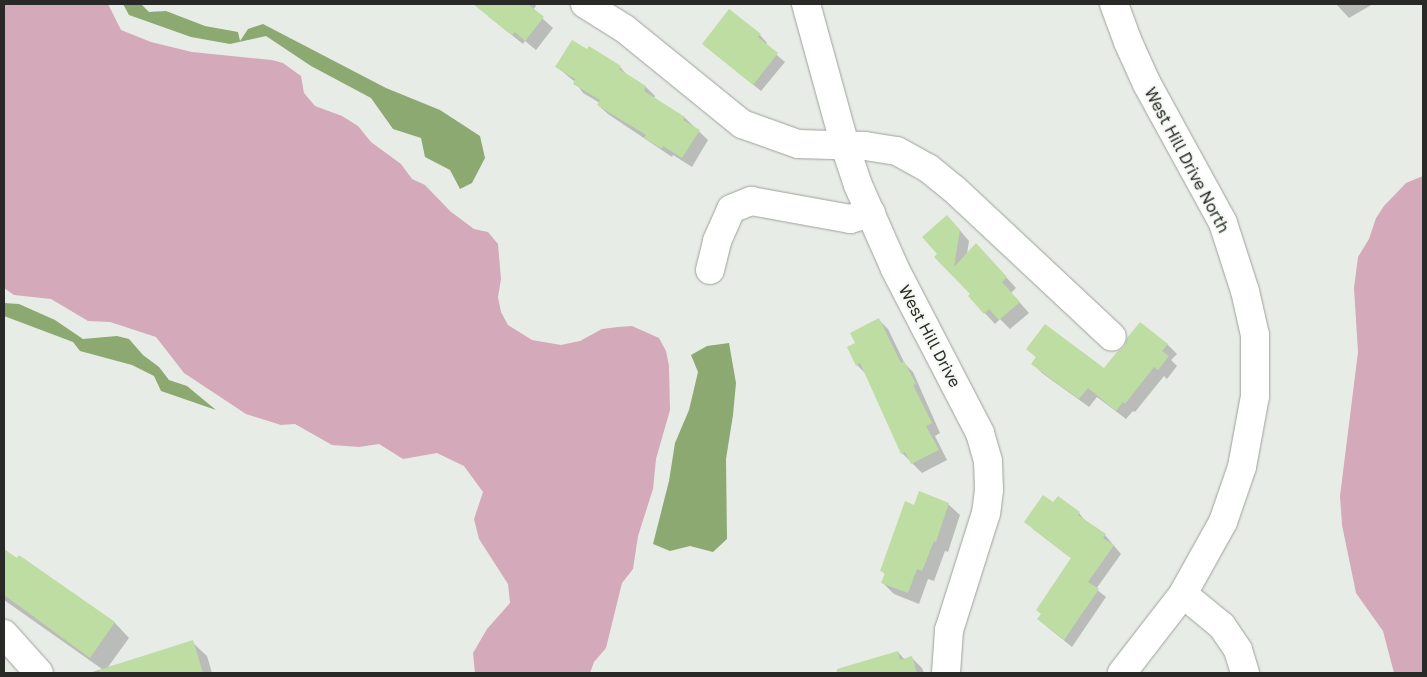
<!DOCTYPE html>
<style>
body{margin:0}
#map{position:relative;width:1427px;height:677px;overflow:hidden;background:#e8ece6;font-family:"Golos Text",sans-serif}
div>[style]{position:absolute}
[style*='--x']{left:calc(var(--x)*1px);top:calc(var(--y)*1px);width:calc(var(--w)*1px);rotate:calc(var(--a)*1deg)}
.green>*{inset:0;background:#d4a9ba}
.water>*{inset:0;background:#8ba971}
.shadow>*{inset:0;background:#0003}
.building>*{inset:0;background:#bddda3}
.roads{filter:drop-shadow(0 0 1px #9da19b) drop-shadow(0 0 1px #9da19b)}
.minor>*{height:28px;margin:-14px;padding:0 14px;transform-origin:14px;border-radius:14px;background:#fff}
span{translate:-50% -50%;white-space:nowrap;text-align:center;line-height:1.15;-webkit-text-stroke:4px #f5f9f3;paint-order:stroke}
.street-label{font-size:16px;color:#292a28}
.frame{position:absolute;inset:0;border:5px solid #292a28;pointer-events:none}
</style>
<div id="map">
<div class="green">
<div style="clip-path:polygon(4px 4px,108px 4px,121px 30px,151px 42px,192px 52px,272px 60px,283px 63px,301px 76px,304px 93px,315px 106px,342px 116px,358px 126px,371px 142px,401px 164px,412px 179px,425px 185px,450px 211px,474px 229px,488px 232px,498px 244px,501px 279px,498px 297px,501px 312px,508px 325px,532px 340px,561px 345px,580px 341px,602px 329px,618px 327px,632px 326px,659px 338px,666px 351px,669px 366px,670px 410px,656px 459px,653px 489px,638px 536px,633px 569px,622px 583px,606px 648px,594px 662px,590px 673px,475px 673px,473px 653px,487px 629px,510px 603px,508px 584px,479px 539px,474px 519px,483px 492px,464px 466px,437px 453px,403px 459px,379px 444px,359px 447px,332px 445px,295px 424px,281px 425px,246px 414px,184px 373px,156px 337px,110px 322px,88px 321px,51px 299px,14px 295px,4px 288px)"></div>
<div style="clip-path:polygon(1423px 176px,1423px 673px,1394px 673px,1383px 631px,1356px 593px,1342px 525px,1340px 496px,1358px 352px,1354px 288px,1358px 257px,1369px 239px,1376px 218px,1384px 206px,1406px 183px)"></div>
</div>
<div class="water">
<div style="clip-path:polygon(123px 4px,141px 4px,149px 12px,166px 11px,205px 26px,238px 32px,240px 41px,248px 29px,263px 24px,386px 88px,440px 110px,480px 136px,485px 158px,472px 183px,460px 189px,450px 170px,425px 157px,421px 138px,393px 129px,371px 98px,311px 66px,266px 36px,230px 44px,191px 37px,129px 15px)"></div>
<div style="clip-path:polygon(4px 303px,19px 304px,55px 320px,83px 339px,117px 336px,129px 339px,143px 355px,159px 367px,169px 380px,187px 386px,216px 410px,161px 391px,154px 376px,132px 365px,80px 351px,73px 342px,4px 316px)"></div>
<div style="clip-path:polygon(729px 343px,736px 383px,733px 415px,726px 459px,727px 539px,713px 552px,690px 546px,670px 551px,653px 544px,669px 481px,675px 443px,689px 410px,698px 372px,691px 355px,707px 346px)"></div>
</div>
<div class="shadow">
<div style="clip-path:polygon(478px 4px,534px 4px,536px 6px,533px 10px,553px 28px,536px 50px,525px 41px,523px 44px,489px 17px)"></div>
<div style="clip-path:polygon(1336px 4px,1373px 4px,1349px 18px)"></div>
<div style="clip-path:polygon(730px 11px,760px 35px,767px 43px,765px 45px,785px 62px,761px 91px,704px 44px)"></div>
<div style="clip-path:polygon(557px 67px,620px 67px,629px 77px,646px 87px,655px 96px,654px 98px,685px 118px,708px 140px,692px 167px,673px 155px,672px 157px,608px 114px,598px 105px,600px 103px,583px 93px,575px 82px)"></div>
<div style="clip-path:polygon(957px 227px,969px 241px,967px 254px,986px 255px,1016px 288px,1011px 293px,1029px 313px,1010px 329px,1000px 319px,995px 324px,969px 296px,972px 294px,936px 257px)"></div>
<div style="clip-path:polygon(879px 320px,888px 329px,905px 364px,913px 372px,940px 433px,935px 436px,947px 460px,922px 473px,902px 453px,866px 374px,857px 365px,857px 344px)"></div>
<div style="clip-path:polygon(1167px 344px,1177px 354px,1171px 360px,1177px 366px,1167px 379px,1164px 376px,1135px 412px,1133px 411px,1126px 419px,1097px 397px,1089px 407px,1042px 373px,1032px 363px,1037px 358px,1027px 349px,1104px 370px)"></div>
<div style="clip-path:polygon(948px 504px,960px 515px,948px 552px,945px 551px,934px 581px,928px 579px,919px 604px,894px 594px,883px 583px,886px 575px,881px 570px,915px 506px)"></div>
<div style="clip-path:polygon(1054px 504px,1079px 513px,1086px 522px,1105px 535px,1121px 554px,1096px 589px,1106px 597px,1072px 647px,1046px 626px,1042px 614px,1072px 559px,1033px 529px)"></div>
<div style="clip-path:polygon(4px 549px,17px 560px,19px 557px,115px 623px,129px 638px,108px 667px,192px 642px,207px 656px,212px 673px,89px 673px,102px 669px,4px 600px)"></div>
<div style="clip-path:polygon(898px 652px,905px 660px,912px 658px,922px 668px,924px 673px,844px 673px)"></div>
</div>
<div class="building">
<div style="clip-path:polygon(473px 4px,528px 4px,544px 17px,525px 41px,515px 32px,512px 35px)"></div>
<div style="clip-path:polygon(729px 9px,761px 34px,758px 37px,778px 53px,753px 85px,702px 44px)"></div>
<div style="clip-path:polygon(572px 40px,587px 49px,589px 46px,621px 66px,619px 69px,646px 86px,644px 91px,685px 117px,683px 120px,700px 130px,682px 158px,663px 146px,662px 149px,644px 138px,646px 135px,597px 105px,600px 100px,573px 84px,575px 79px,555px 67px)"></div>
<div style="clip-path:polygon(947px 215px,960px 230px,954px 267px,976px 243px,1007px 277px,1002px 282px,1020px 302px,999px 320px,989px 309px,984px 314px,968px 296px,970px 294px,934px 257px,937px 254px,922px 237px)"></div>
<div style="clip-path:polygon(879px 318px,901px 363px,904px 361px,916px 384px,913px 385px,932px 423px,926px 426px,939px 450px,911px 464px,905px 452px,901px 454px,860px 363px,856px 366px,847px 347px,855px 343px,850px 333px)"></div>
<div style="clip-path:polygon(1140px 322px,1168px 344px,1162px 351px,1169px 356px,1158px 370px,1154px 367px,1125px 404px,1123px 402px,1116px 411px,1088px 388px,1079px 399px,1031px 364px,1036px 357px,1026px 349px,1045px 324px,1104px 368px,1117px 352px,1124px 347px,1127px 338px)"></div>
<div style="clip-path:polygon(919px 491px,949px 503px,936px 542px,934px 541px,922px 571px,917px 569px,908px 593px,881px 583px,885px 573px,880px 571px,905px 501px,914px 505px)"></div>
<div style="clip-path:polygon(1043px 495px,1053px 502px,1058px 496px,1080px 512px,1078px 515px,1106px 534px,1103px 538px,1114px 545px,1088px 582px,1099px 589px,1064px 640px,1037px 619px,1041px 614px,1036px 610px,1071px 558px,1024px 522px)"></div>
<div style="clip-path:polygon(4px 549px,17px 558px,19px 555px,115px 622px,90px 658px,4px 595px)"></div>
<div style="clip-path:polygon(193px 640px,203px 673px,100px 673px,99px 670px)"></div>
<div style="clip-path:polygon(898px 651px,900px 660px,912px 656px,917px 673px,837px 673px,837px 669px)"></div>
</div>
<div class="roads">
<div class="minor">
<div style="--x:585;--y:4;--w:47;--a:32"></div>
<div style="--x:625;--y:29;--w:151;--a:39.1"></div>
<div style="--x:742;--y:124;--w:59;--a:19.7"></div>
<div style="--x:798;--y:144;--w:67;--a:1.7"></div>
<div style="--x:865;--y:146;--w:32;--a:9"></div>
<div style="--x:897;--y:151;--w:35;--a:29"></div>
<div style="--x:928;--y:168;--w:33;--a:39"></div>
<div style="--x:954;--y:189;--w:216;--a:43.1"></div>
<div style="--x:806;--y:4;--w:147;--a:74.6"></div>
<div style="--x:845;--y:146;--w:41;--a:71.6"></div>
<div style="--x:858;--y:185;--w:92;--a:66.2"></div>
<div style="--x:895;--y:269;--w:185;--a:62.6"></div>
<div style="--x:980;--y:433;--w:29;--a:74"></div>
<div style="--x:988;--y:461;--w:29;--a:88"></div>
<div style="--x:989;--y:490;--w:23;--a:97"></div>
<div style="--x:986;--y:513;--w:123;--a:107.5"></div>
<div style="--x:949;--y:630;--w:43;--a:94"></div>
<div style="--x:1114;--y:4;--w:40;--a:69.8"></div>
<div style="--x:1128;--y:42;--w:46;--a:65.7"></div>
<div style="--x:1147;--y:84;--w:158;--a:61.3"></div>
<div style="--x:1223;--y:223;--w:71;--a:72.1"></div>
<div style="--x:1245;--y:291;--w:45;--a:77.2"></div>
<div style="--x:1255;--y:335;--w:61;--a:90"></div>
<div style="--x:1255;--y:396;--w:72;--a:100.4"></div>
<div style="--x:1242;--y:467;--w:58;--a:109.1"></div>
<div style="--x:1223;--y:522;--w:82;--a:119.1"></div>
<div style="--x:1183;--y:594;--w:100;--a:127.7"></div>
<div style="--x:710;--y:270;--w:30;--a:-76"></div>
<div style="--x:717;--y:241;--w:35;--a:-66"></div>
<div style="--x:731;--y:209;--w:22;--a:-22"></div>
<div style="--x:751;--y:201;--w:101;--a:10.3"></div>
<div style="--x:850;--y:219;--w:22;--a:-16"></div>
<div style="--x:1183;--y:594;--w:50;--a:39.4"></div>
<div style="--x:1222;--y:626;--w:29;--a:56"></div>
<div style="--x:1238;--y:650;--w:24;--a:73"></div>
<div style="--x:4;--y:634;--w:52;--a:48.1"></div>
</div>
</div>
<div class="street-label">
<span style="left:1187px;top:160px;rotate:62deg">West Hill Drive North</span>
<span style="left:930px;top:336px;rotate:62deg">West Hill Drive</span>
</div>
<div class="frame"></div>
</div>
